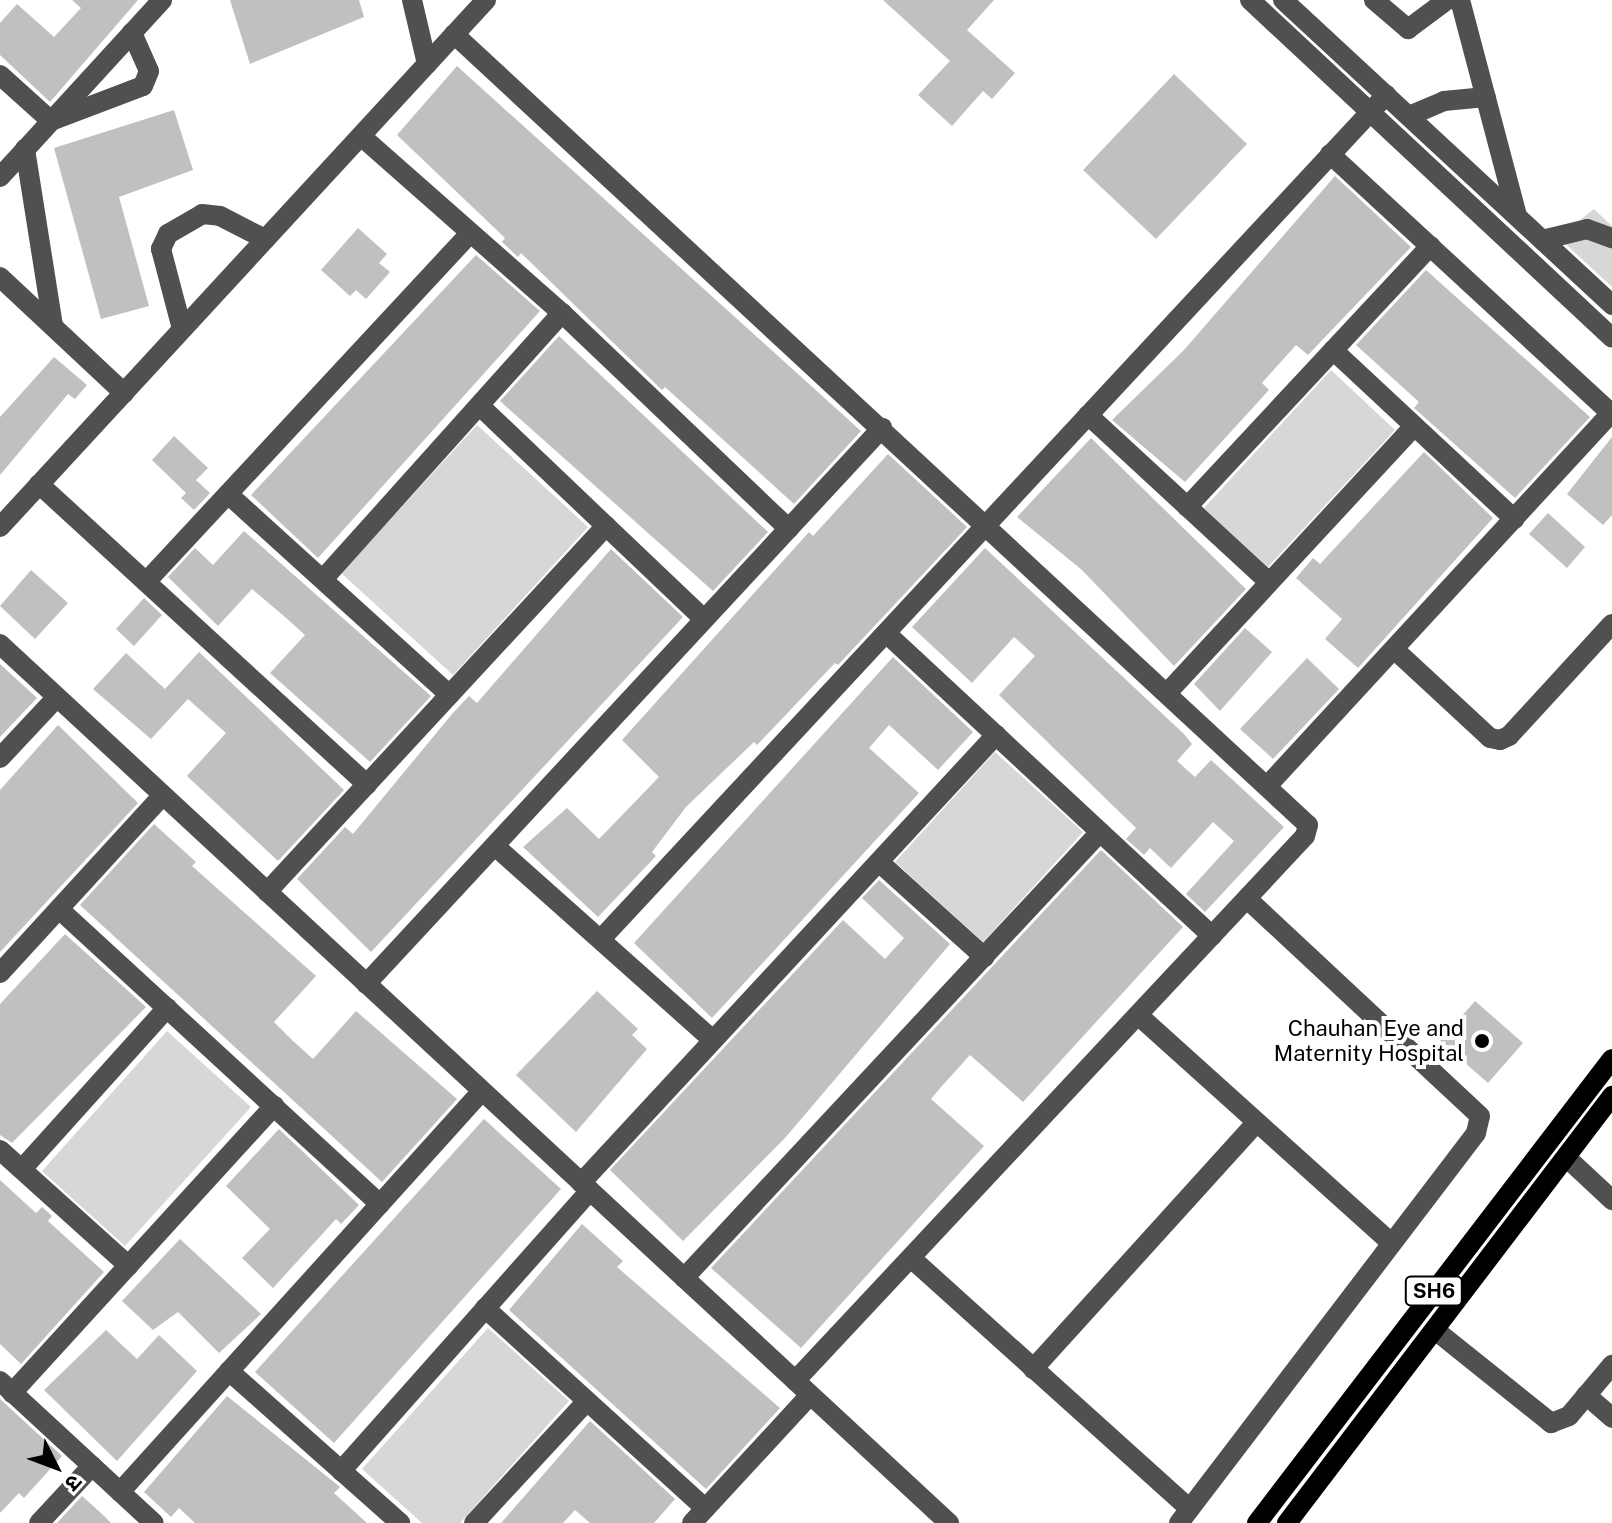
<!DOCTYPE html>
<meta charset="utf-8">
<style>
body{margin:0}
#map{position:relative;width:1612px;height:1523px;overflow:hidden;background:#fff;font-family:"Public Sans","Noto Sans Devanagari",sans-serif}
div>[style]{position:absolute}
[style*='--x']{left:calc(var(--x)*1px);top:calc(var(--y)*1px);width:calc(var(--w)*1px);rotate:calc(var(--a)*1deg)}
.green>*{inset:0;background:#d7d7d7}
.building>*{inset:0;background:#c0c0c0}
.minor>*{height:20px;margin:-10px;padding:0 10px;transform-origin:10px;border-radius:10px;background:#505050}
.major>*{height:20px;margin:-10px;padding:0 10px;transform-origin:10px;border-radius:10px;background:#000}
.dots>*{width:22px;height:22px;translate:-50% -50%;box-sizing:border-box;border:4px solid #fff;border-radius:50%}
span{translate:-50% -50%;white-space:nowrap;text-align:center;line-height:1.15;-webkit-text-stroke:8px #fff;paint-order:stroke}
.shield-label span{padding:2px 6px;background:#fff;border:2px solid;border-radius:6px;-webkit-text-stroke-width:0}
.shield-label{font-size:20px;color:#000;font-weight:700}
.poi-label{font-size:22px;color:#000}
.right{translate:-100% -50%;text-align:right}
.north{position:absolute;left:16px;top:1427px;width:80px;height:80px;-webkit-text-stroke:6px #fff;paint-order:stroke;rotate:132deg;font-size:22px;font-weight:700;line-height:32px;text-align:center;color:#000}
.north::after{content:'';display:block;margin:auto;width:28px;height:36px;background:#000;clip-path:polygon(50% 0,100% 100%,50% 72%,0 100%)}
</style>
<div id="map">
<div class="green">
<div style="clip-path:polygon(1594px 209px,1612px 226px,1612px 287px,1558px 237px)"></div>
<div style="clip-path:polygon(1331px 370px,1395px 430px,1268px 567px,1204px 508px)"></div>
<div style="clip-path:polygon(477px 425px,588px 527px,453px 675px,341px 573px)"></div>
<div style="clip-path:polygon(995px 752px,1083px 832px,983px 942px,895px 862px)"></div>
<div style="clip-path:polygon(167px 1031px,251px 1107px,125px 1246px,42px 1171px)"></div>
<div style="clip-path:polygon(488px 1328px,569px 1401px,460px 1523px,422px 1523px,362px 1469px)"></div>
</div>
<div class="building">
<div style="clip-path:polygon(72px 0,138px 0,50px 102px,0 55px,0 23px,17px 4px,54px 37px,81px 8px)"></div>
<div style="clip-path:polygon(230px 0,359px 0,364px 17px,250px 64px)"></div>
<div style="clip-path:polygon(883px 0,994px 0,967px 30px,1015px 73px,992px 99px,983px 91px,952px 126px,918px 95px,950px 61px)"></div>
<div style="clip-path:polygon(457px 66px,861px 431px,794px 504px,665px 387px,662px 390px,521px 253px,518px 257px,502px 242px,505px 238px,397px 135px)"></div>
<div style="clip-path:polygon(1174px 74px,1247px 144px,1156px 239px,1083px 170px)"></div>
<div style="clip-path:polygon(174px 110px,193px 170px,119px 197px,149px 306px,101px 319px,54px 148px)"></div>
<div style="clip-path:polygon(1335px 176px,1411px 247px,1308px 355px,1296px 345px,1262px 383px,1269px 390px,1185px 482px,1112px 420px,1184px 350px)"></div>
<div style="clip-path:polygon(358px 228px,387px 254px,379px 263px,390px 272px,366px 299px,356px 290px,350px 296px,321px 270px)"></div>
<div style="clip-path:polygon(476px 255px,540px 311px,318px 558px,251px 495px)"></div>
<div style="clip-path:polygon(1426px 270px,1590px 417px,1515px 498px,1414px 408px,1419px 402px,1356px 345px)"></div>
<div style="clip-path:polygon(559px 336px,768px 532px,713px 591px,500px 401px)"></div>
<div style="clip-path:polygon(54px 357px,87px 385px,75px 399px,68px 394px,0 475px,0 417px)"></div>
<div style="clip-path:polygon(174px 436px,208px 468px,196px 480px,210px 493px,194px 510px,181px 498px,186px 493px,152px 460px)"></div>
<div style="clip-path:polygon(1612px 437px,1612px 515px,1603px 525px,1567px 494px)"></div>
<div style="clip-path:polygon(1091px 438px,1246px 589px,1174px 666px,1082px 570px,1017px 517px)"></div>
<div style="clip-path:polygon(1424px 452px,1493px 518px,1358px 668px,1325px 639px,1342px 619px,1296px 578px,1313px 558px,1320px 564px)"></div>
<div style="clip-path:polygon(888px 454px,967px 527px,838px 665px,835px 663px,757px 745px,754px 742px,686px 807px,652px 852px,656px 856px,598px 917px,523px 847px,567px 808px,599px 839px,659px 777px,622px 740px,809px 532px,813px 536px)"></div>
<div style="clip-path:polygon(1548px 513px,1585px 547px,1567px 568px,1529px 534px)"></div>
<div style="clip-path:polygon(244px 531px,431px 696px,370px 762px,270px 673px,305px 635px,285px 617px,252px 589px,218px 626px,168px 577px,195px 548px,213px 565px)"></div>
<div style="clip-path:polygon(985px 548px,1184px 734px,1192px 744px,1177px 761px,1195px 777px,1211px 760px,1284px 827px,1205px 912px,1186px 894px,1234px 841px,1213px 822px,1171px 868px,1150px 848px,1144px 855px,1126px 839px,1136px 828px,999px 695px,1035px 656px,1014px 637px,972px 683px,912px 627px)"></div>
<div style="clip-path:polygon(611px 549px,683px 617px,371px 952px,297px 879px,345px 827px,353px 834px,452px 714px,469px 696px,477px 703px)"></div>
<div style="clip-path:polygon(31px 570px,68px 603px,35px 639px,0 606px)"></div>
<div style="clip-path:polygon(144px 598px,162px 615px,134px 646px,116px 629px)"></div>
<div style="clip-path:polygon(1245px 628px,1272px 652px,1220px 711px,1194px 684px)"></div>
<div style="clip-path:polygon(199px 652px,344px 790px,278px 861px,187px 776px,226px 733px,188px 699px,151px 739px,93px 689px,126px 653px,165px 689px)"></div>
<div style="clip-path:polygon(893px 657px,973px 732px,938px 770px,889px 725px,869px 748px,919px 793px,712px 1018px,634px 943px)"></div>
<div style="clip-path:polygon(1307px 658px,1339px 689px,1273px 759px,1240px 729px)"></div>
<div style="clip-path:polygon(0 664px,37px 698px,0 737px)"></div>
<div style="clip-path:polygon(58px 725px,138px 803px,0 952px,0 790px)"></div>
<div style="clip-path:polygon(154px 824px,196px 862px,192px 866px,316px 976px,274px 1022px,292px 1040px,313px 1059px,356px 1011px,457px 1099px,382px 1182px,80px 905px)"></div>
<div style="clip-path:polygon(1101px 850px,1183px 927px,1023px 1102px,970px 1055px,942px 1086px,931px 1099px,984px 1146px,801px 1348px,711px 1268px)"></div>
<div style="clip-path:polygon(879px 880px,950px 944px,785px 1138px,683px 1241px,610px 1170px,843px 920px,885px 959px,904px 938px,862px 898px)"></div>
<div style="clip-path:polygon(65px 934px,146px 1007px,12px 1143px,0 1135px,0 1004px)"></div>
<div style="clip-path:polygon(597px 991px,638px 1029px,632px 1035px,647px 1049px,576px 1132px,516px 1075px)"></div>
<div style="clip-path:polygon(1475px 1001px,1523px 1043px,1488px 1083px,1440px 1041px)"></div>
<div style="clip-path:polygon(484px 1119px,561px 1189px,334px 1443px,255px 1372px)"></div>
<div style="clip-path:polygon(279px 1129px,359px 1205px,341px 1224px,336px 1219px,273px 1288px,242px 1258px,270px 1229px,226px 1186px)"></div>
<div style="clip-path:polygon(0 1180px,36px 1213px,42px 1207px,52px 1216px,48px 1221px,104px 1272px,21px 1364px,0 1344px)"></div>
<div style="clip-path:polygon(582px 1224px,623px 1261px,617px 1267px,780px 1408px,706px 1489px,509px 1310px)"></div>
<div style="clip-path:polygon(180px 1239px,261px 1314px,219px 1353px,178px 1312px,153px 1330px,122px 1301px)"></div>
<div style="clip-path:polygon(106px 1330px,137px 1359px,159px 1335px,197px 1371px,117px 1461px,44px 1390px)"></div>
<div style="clip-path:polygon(227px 1396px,340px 1487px,334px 1493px,367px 1523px,195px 1523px,179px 1508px,171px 1517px,144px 1492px)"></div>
<div style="clip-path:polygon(0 1399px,62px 1456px,24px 1498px,19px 1493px,0 1513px)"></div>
<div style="clip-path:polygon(590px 1421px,675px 1499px,654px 1523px,590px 1523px,575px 1510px,563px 1523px,501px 1523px)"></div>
<div style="clip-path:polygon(82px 1496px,101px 1513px,111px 1523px,57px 1523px)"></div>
</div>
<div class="minor">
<div style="--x:412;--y:0;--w:66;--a:76.8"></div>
<div style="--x:1250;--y:0;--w:495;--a:43"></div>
<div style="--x:1283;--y:0;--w:449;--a:42.8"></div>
<div style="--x:1374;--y:0;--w:45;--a:40.5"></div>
<div style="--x:1408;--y:29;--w:49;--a:-36.6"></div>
<div style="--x:1460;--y:0;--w:223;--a:75.2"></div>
<div style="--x:454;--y:34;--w:1164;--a:42.81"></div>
<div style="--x:1308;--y:825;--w:11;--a:105"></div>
<div style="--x:1305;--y:836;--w:746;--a:133.1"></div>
<div style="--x:0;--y:75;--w:69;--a:42"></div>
<div style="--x:51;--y:121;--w:98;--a:-20.8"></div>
<div style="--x:143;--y:86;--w:16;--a:-68"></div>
<div style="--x:149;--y:71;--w:42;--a:-114.1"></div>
<div style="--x:1409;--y:116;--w:38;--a:-23"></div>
<div style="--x:1444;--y:101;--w:42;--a:-5.4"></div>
<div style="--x:361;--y:136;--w:268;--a:41.4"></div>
<div style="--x:562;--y:313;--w:313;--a:43.6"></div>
<div style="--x:25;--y:149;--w:179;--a:81"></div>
<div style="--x:1330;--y:154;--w:384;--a:42.7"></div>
<div style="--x:0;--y:177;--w:240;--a:-47.5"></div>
<div style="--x:1542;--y:240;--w:46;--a:-13.7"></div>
<div style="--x:1587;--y:229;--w:27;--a:20"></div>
<div style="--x:0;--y:277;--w:170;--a:43.1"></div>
<div style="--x:182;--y:329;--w:83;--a:-104.7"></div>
<div style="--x:161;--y:249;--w:17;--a:-65"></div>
<div style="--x:168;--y:234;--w:39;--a:-30"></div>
<div style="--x:202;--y:214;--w:18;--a:6"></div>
<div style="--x:220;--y:216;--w:51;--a:27.1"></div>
<div style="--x:1333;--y:350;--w:248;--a:43"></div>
<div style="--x:480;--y:406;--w:309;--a:43.6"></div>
<div style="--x:1088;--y:415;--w:246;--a:42.7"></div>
<div style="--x:39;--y:484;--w:445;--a:42.5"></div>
<div style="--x:228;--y:494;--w:299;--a:42.2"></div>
<div style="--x:1187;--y:507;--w:357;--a:-47"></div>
<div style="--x:0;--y:527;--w:717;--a:-47.32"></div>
<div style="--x:325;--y:577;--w:355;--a:-48.1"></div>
<div style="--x:146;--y:582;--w:474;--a:-47.1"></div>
<div style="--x:886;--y:633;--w:445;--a:42.9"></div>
<div style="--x:0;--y:644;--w:1294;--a:42.81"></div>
<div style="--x:1394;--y:649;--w:131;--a:42.8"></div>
<div style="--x:1490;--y:738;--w:10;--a:11"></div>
<div style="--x:1500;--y:740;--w:10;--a:-24"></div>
<div style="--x:1509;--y:736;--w:152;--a:-47.4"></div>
<div style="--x:1168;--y:692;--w:362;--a:-47.2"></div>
<div style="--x:0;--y:758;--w:83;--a:-46.9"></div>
<div style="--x:1269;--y:784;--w:506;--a:-47.32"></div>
<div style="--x:495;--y:846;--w:292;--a:41.7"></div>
<div style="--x:879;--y:862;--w:142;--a:42.1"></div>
<div style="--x:267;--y:892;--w:499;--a:-47.2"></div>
<div style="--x:59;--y:909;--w:436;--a:42.6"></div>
<div style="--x:601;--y:939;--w:1153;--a:-47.07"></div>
<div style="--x:0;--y:973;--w:241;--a:-47.5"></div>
<div style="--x:366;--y:984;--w:759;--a:-47.14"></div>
<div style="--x:1138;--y:1015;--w:341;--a:42"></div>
<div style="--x:0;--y:1150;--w:173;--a:42"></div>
<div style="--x:1567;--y:1158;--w:62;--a:43"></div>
<div style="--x:22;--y:1169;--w:217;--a:-48"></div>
<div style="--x:581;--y:1183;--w:611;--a:-47.19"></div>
<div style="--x:911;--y:1258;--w:375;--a:42"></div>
<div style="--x:684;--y:1278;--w:610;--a:-46.99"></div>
<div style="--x:485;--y:1308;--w:297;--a:42.3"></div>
<div style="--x:1435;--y:1330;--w:149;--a:38.7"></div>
<div style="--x:1551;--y:1423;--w:19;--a:-21"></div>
<div style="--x:1569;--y:1416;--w:67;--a:-49.9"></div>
<div style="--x:1033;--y:1369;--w:331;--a:-47.8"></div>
<div style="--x:229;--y:1371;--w:229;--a:41.6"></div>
<div style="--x:0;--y:1381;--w:209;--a:42.7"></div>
<div style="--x:12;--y:1393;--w:389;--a:-47.6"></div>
<div style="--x:1586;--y:1395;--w:35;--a:41"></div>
<div style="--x:341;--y:1471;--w:375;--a:-48.4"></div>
<div style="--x:120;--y:1492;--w:540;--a:-47.93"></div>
<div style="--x:39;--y:1523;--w:78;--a:-47.1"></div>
<div style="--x:474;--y:1523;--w:165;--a:-47.2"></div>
<div style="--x:692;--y:1523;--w:174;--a:-47.3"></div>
<div style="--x:1179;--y:1523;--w:490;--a:-52.7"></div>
<div style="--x:1476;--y:1133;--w:17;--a:-77"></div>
<div style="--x:1480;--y:1116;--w:318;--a:-137"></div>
</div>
<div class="major">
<div style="--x:1257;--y:1523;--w:584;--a:-52.58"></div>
<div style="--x:1287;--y:1523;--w:537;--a:-52.72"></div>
</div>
<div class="dots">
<div style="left:1482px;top:1041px;background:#000"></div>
</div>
<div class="shield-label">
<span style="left:1434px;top:1291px">SH6</span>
</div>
<div class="poi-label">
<span class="right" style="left:1464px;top:1041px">Chauhan Eye and<br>Maternity Hospital</span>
</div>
<div class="north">उ</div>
</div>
